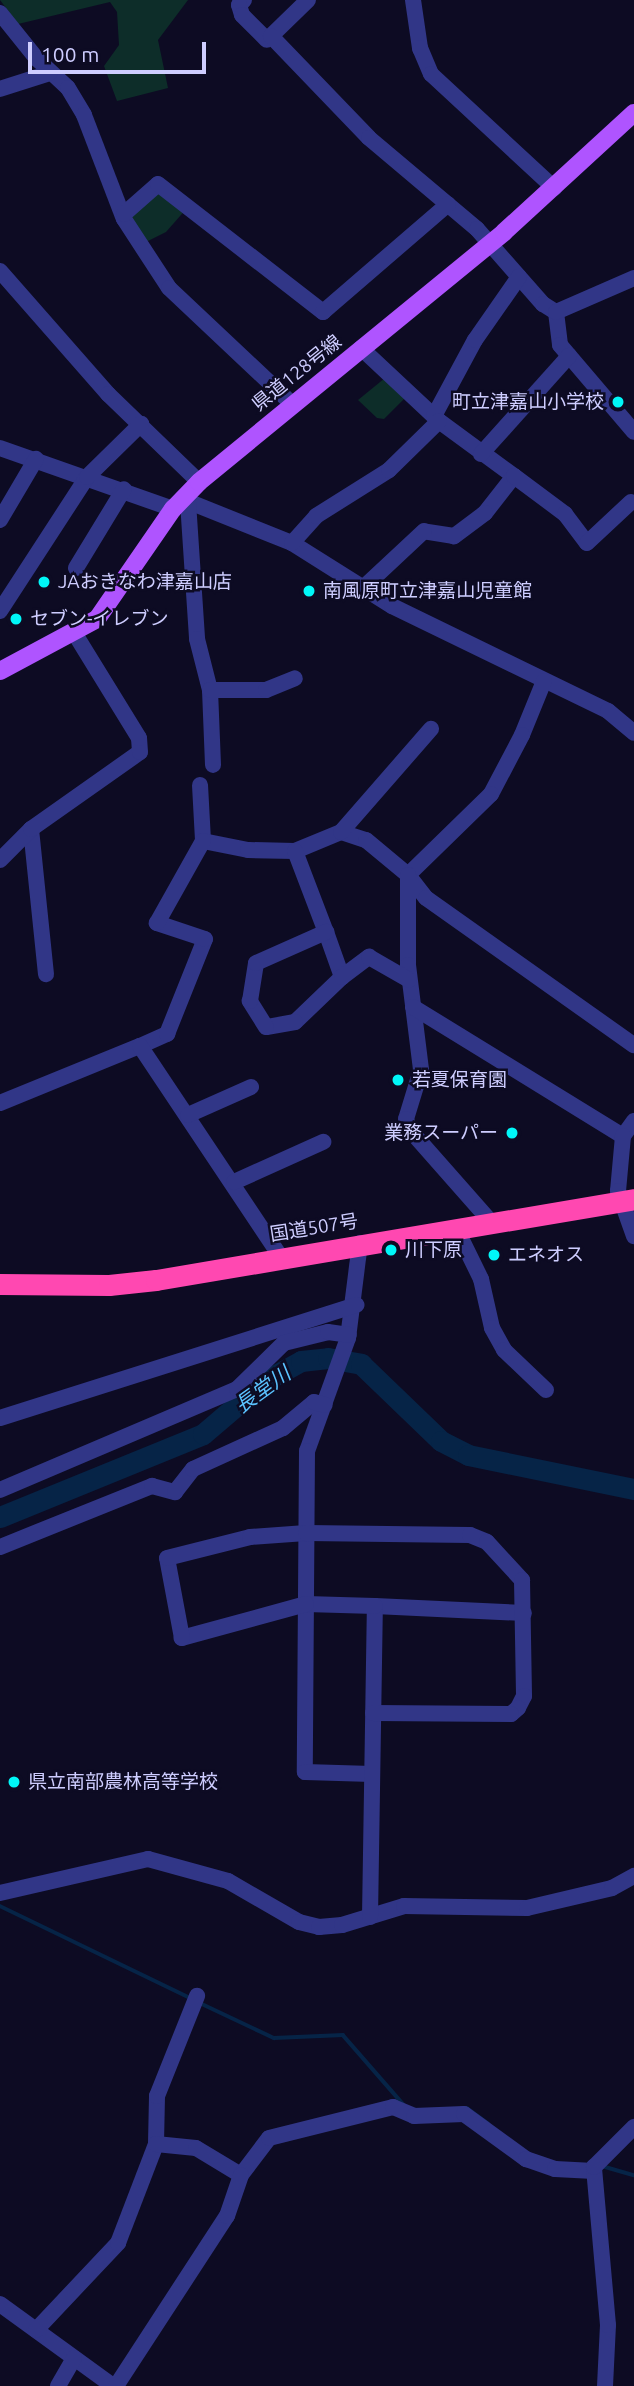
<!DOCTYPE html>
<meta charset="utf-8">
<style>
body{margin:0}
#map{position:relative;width:634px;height:2386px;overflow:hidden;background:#0d0b23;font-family:Ubuntu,"Noto Sans JP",sans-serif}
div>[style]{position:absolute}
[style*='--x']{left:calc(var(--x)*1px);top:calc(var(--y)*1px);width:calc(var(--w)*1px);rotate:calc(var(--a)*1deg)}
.green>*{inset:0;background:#0d2d29}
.stream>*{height:3.5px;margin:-1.75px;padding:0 1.75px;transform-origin:1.75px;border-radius:1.75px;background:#062447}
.river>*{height:21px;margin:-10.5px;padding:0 10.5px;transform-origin:10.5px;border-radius:10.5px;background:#062447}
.minor>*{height:16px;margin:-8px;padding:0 8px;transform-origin:8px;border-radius:8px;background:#313687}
.major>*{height:18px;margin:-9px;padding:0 9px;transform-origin:9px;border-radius:9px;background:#af54ff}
.highway>*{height:21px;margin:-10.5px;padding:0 10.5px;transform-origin:10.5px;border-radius:10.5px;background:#ff48b1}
.dots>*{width:19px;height:19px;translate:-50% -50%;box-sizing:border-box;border:4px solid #0d0b23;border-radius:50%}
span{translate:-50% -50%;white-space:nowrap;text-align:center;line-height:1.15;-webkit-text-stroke:5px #0d0b23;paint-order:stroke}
.street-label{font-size:19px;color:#cecdff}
.poi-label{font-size:19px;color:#cecdff}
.right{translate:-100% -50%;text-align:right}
.left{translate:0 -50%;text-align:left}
.water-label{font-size:21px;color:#5bc3ff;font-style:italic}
.scale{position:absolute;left:28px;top:42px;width:178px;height:32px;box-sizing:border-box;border:4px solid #cecdff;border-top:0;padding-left:9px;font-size:21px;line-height:24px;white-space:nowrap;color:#cecdff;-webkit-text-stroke:5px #0d0b23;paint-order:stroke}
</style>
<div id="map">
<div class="green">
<div style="clip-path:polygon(0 0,188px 0,158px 40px,168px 88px,117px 101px,104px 66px,119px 45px,117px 12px,110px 2px,18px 24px)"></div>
<div style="clip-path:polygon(158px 189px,188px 207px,166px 232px,146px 242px,131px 218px)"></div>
<div style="clip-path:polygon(385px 378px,405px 398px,384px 419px,377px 418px,358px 400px)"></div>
</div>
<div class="stream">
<div style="--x:0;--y:1906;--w:211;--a:25.8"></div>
<div style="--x:200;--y:2003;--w:82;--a:25.3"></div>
<div style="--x:274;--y:2038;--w:69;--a:-2.5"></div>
<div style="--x:343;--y:2035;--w:93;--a:48.9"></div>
<div style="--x:467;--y:2108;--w:26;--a:36"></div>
<div style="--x:602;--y:2166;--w:33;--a:16"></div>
</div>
<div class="river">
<div style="--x:0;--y:1517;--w:219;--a:-22.2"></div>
<div style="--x:203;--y:1434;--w:82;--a:-40.5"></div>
<div style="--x:265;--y:1381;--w:41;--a:-29.1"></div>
<div style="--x:301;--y:1361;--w:27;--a:-6"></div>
<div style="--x:328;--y:1358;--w:34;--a:10"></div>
<div style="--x:361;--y:1364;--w:111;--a:43.9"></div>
<div style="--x:441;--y:1441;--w:30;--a:27"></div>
<div style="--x:468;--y:1455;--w:169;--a:11.6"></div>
</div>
<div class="minor">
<div style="--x:244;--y:0;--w:7;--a:135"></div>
<div style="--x:239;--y:5;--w:10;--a:73"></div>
<div style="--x:242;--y:15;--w:35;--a:45"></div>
<div style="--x:308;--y:0;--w:52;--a:135.8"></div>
<div style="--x:271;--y:36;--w:141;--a:46.1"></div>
<div style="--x:369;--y:138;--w:141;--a:40.1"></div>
<div style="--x:477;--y:229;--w:100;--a:48.7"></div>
<div style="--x:543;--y:304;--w:15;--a:32"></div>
<div style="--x:413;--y:0;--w:49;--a:81.7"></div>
<div style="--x:420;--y:48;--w:28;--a:67"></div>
<div style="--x:431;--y:74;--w:168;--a:42.8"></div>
<div style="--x:0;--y:13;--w:59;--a:51.2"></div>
<div style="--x:37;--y:59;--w:42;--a:43.1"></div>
<div style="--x:68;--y:88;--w:31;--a:59"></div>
<div style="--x:84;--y:115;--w:111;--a:69"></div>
<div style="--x:124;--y:219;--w:82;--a:56.9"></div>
<div style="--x:169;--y:288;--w:169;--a:43.3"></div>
<div style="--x:0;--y:89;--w:52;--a:-17.7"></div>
<div style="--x:124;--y:214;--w:45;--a:-41.4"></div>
<div style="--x:158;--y:184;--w:209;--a:37.8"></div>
<div style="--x:323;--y:312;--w:165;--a:-40.8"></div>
<div style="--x:0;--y:271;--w:164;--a:48.7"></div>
<div style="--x:108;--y:394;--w:127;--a:44"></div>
<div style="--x:556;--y:312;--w:33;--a:83"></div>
<div style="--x:560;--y:345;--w:114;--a:49.6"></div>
<div style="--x:556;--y:312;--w:85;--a:-23.6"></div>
<div style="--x:361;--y:348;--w:107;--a:43.1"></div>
<div style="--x:439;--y:421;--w:93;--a:36.3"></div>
<div style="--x:514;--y:476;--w:47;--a:128.1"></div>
<div style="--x:485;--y:513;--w:39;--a:143"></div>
<div style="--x:454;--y:536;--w:30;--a:-171"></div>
<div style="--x:424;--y:531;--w:83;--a:136.9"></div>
<div style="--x:434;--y:416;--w:86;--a:-61.7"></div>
<div style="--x:475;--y:340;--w:77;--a:-55.1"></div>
<div style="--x:0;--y:448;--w:183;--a:19.4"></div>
<div style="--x:481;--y:454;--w:132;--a:-48.1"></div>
<div style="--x:514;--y:476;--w:64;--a:36.7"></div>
<div style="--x:565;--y:514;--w:36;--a:53"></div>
<div style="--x:587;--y:543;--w:60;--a:-43"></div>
<div style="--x:182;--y:499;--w:118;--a:21.8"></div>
<div style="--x:292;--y:543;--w:118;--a:32.2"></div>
<div style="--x:392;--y:606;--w:240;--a:25.9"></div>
<div style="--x:608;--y:711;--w:34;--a:40"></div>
<div style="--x:188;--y:502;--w:137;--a:86.2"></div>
<div style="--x:197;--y:639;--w:53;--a:75.7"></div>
<div style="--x:210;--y:690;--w:75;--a:87.7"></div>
<div style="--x:0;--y:520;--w:71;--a:-59.5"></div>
<div style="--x:292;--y:543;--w:36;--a:-48"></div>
<div style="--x:316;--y:516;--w:86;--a:-32.2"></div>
<div style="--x:389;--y:470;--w:70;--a:-44.4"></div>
<div style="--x:76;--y:568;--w:92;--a:-58.7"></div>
<div style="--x:0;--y:611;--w:160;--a:-57"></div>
<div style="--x:87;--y:477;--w:76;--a:-44.5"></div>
<div style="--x:544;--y:681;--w:58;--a:112.2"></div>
<div style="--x:522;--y:735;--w:67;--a:117.7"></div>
<div style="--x:491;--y:794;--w:116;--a:135.7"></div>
<div style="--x:408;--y:875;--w:29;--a:52"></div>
<div style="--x:426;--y:898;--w:255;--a:35.3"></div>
<div style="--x:210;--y:690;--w:56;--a:0"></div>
<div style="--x:266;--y:690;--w:31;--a:-22"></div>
<div style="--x:200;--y:785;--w:56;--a:86.9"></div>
<div style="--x:203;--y:841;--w:46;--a:11.3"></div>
<div style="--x:248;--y:850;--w:47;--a:1.2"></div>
<div style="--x:295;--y:851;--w:50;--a:-22.4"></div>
<div style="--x:341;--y:832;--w:26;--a:18"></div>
<div style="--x:366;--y:840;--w:55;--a:39.8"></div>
<div style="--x:408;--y:875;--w:90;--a:90"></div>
<div style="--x:408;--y:965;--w:106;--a:82.9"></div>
<div style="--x:421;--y:1070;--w:51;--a:107"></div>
<div style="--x:406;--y:1119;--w:10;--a:73"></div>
<div style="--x:409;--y:1129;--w:124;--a:48.6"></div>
<div style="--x:31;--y:829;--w:146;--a:84.1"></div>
<div style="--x:341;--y:832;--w:137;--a:-48.9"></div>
<div style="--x:295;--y:851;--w:87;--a:69.1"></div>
<div style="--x:326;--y:932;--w:48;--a:70.4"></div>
<div style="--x:342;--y:977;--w:65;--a:136.2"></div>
<div style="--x:295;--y:1022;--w:29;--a:170"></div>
<div style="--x:266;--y:1027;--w:31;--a:-122"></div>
<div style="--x:250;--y:1001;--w:38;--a:-81"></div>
<div style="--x:256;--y:963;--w:77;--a:-23.9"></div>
<div style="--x:0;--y:860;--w:44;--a:-45"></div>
<div style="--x:31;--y:829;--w:133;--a:-35.2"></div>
<div style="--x:140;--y:752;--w:14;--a:-94"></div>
<div style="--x:139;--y:738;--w:122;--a:-121.6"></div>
<div style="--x:342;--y:977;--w:34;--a:-37"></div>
<div style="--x:369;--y:957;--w:46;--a:29.9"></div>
<div style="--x:413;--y:1007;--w:246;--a:31.6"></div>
<div style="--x:140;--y:1046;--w:30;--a:-24"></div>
<div style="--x:167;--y:1034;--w:102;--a:-68.2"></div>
<div style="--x:205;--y:939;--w:51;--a:-161.6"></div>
<div style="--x:157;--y:923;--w:94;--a:-60.7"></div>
<div style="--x:0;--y:1103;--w:151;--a:-22.2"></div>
<div style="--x:140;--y:1046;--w:252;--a:56.3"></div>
<div style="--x:188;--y:1115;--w:69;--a:-24"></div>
<div style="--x:634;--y:1121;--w:19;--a:126"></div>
<div style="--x:623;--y:1136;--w:55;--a:95.2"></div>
<div style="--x:618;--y:1191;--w:48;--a:70.4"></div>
<div style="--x:234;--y:1182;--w:98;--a:-24.2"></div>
<div style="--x:456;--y:1228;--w:57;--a:63.9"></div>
<div style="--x:481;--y:1279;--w:50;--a:77.3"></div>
<div style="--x:492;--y:1328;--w:25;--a:61"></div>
<div style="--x:504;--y:1350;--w:58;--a:43.6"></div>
<div style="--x:360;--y:1243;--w:96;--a:97.2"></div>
<div style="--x:348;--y:1338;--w:120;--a:109.9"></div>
<div style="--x:307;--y:1451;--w:321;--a:90.4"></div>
<div style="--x:305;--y:1772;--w:67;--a:1.7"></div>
<div style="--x:0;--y:1418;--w:374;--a:-17.6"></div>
<div style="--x:0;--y:1490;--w:258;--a:-23.1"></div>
<div style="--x:237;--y:1389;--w:66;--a:-44.4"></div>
<div style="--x:284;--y:1343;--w:45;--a:-14"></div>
<div style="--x:328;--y:1332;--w:21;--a:8"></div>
<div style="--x:0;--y:1547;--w:164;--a:-21.9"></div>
<div style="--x:152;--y:1486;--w:24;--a:15"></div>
<div style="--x:175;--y:1492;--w:29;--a:-52"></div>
<div style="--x:193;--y:1469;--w:99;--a:-24.5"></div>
<div style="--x:283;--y:1428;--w:40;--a:-40"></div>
<div style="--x:314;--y:1402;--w:11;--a:15"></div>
<div style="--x:375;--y:1606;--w:149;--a:2.7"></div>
<div style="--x:0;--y:1893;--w:152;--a:-12.9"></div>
<div style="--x:148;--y:1859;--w:83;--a:15.4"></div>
<div style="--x:228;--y:1881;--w:82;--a:30"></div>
<div style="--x:299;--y:1922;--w:21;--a:14"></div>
<div style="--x:319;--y:1927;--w:23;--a:-5"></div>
<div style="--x:342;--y:1925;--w:65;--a:-17"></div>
<div style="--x:404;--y:1906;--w:123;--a:0.9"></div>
<div style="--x:527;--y:1908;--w:87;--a:-13.2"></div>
<div style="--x:612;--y:1888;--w:25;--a:-29"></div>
<div style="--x:370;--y:1917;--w:311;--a:-89.1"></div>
<div style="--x:375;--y:1606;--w:69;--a:-178.3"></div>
<div style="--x:306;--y:1604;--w:129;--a:164.7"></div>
<div style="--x:182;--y:1638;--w:81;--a:-100.6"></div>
<div style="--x:167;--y:1558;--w:86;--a:-14.2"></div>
<div style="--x:250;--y:1537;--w:56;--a:-4.1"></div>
<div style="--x:306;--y:1533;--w:164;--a:0.7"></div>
<div style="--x:470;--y:1535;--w:18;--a:22"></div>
<div style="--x:487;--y:1542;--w:52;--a:47.4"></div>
<div style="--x:522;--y:1580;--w:116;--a:89"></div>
<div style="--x:524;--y:1696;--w:13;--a:117"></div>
<div style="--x:518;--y:1708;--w:9;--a:139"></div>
<div style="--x:511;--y:1714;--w:138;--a:-179.6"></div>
<div style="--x:156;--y:2144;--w:48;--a:-88.8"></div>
<div style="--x:157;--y:2096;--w:108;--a:-68.2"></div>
<div style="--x:0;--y:2304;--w:140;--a:36"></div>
<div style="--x:36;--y:2330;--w:120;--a:-46.7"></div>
<div style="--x:118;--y:2243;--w:106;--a:-69"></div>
<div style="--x:156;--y:2144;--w:40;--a:5.7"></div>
<div style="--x:196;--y:2148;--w:52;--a:31"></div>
<div style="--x:241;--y:2175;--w:46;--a:-52.9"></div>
<div style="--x:269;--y:2138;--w:128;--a:-14"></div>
<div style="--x:393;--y:2107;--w:23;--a:23"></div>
<div style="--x:414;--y:2116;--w:50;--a:-2.3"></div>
<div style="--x:464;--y:2114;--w:77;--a:36"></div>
<div style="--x:526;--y:2159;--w:31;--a:19"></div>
<div style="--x:555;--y:2169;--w:39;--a:3"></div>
<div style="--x:58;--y:2386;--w:32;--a:-60"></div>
<div style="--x:116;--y:2386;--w:203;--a:-56.9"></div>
<div style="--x:227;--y:2216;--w:43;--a:-71.1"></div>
<div style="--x:605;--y:2386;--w:61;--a:-87.2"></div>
<div style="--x:608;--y:2325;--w:159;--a:-95.1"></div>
<div style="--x:594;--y:2167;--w:57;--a:-45"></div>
</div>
<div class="major">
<div style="--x:0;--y:671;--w:110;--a:-28.2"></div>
<div style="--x:97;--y:619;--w:134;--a:-55.4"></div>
<div style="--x:173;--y:509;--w:37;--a:-46"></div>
<div style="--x:199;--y:482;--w:394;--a:-39.3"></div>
<div style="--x:504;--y:232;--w:176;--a:-42.5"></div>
</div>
<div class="highway">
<div style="--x:0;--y:1284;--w:109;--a:0.5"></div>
<div style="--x:109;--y:1285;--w:47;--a:-6.1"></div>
<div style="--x:156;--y:1280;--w:485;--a:-9.6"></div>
</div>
<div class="dots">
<div style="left:618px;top:402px;background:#00f7f8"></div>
<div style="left:44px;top:582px;background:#00f7f8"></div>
<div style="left:309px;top:591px;background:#00f7f8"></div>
<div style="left:16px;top:619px;background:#00f7f8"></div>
<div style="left:398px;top:1080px;background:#00f7f8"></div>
<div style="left:512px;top:1133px;background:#00f7f8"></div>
<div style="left:391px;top:1250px;background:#00f7f8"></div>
<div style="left:494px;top:1255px;background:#00f7f8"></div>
<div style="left:14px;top:1782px;background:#00f7f8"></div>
</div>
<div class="street-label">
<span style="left:297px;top:373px;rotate:-39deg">県道128号線</span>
<span style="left:314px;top:1228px;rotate:-9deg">国道507号</span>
</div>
<div class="poi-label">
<span class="right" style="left:604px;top:402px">町立津嘉山小学校</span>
<span class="left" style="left:58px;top:582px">JAおきなわ津嘉山店</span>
<span class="left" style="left:323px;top:591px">南風原町立津嘉山児童館</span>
<span class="left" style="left:30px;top:619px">セブン-イレブン</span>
<span class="left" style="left:412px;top:1080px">若夏保育園</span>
<span class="right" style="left:498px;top:1133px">業務スーパー</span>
<span class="left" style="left:405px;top:1250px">川下原</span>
<span class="left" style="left:508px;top:1255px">エネオス</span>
<span class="left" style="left:28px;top:1782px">県立南部農林高等学校</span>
</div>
<div class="water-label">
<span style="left:262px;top:1389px;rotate:-36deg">長堂川</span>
</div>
<div class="scale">100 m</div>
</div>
